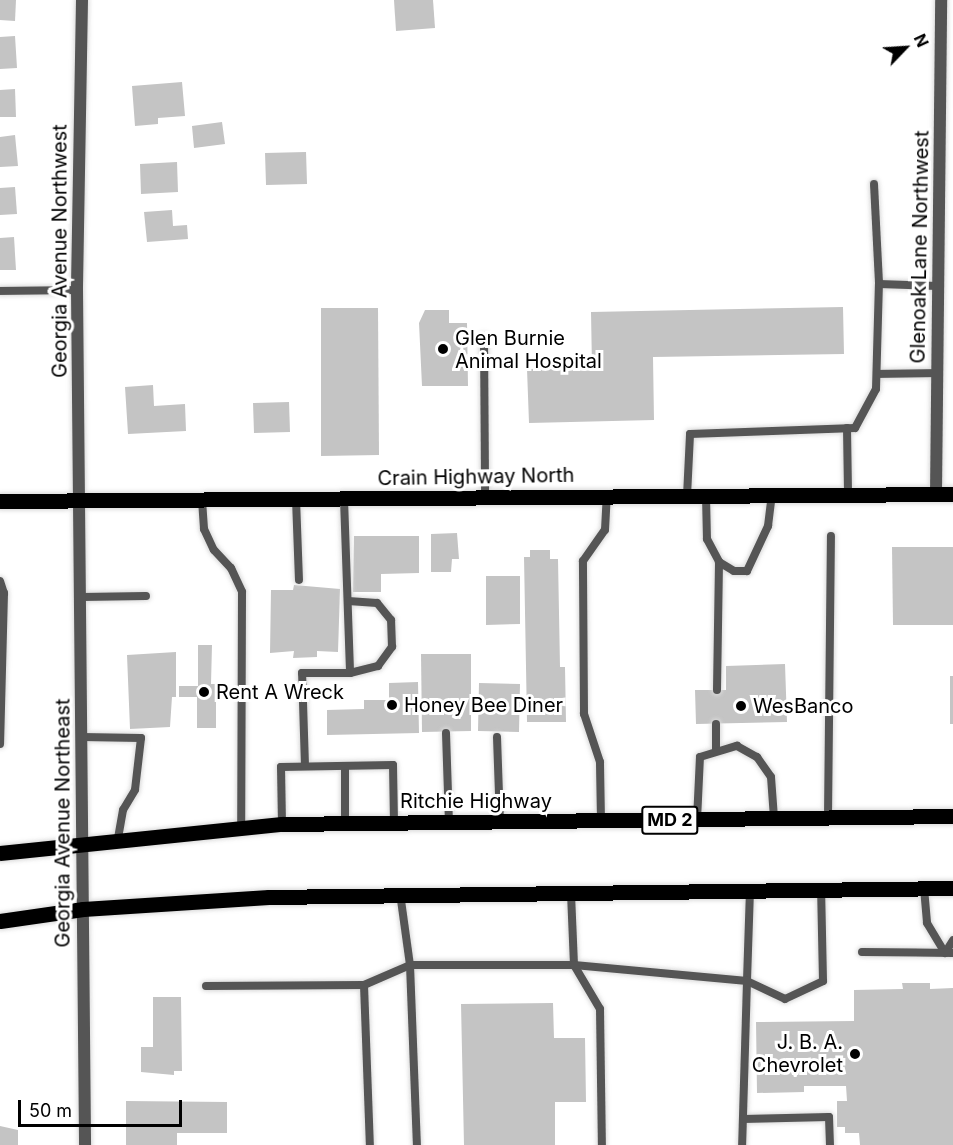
<!DOCTYPE html>
<style>
body{margin:0}
#map{position:relative;width:953px;height:1145px;overflow:hidden;background:#fff;font-family:Inter,sans-serif}
div>[style]{position:absolute}
[style*='--x']{left:calc(var(--x)*1px);top:calc(var(--y)*1px);width:calc(var(--w)*1px);rotate:calc(var(--a)*1deg)}
.building>*{inset:0;background:#c4c4c4}
.roads{filter:drop-shadow(0 0 2px #dbdbdb) drop-shadow(0 0 2px #dbdbdb)}
.service>*{height:8px;margin:-4px;padding:0 4px;transform-origin:4px;border-radius:4px;background:#555}
.minor>*{height:12px;margin:-6px;padding:0 6px;transform-origin:6px;border-radius:6px;background:#555}
.primary>*{height:15px;margin:-7.5px;padding:0 7.5px;transform-origin:7.5px;border-radius:7.5px;background:#000}
.dots>*{width:16px;height:16px;translate:-50% -50%;box-sizing:border-box;border:3px solid #fff;border-radius:50%}
span{translate:-50% -50%;white-space:nowrap;text-align:center;line-height:1.15;-webkit-text-stroke:6px #fff;paint-order:stroke}
.shield-label span{padding:2px 4px;background:#fff;border:2px solid;border-radius:4px;-webkit-text-stroke-width:0}
.shield-label{font-size:18px;color:#000;font-weight:700}
.street-label{font-size:20px;color:#000}
.poi-label{font-size:20px;color:#000}
.left{translate:0 -50%;text-align:left}
.right{translate:-100% -50%;text-align:right}
.north{position:absolute;left:875px;top:18px;width:60px;height:60px;-webkit-text-stroke:4px #fff;paint-order:stroke;rotate:65deg;font-size:16px;font-weight:700;line-height:24px;text-align:center;color:#000}
.north::after{content:'';display:block;margin:auto;width:21px;height:27px;background:#000;clip-path:polygon(50% 0,100% 100%,50% 72%,0 100%)}
.scale{position:absolute;left:18px;top:1100px;width:164px;height:27px;box-sizing:border-box;border:3px solid #000;border-top:0;padding-left:8px;font-size:18px;line-height:21px;white-space:nowrap;color:#000;-webkit-text-stroke:4px #fff;paint-order:stroke}
</style>
<div id="map">
<div class="building">
<div style="clip-path:polygon(0 0,16px 0,15px 21px,0 20px)"></div>
<div style="clip-path:polygon(394px 0,433px 0,435px 28px,396px 31px)"></div>
<div style="clip-path:polygon(15px 36px,17px 68px,0 69px,0 37px)"></div>
<div style="clip-path:polygon(182px 82px,185px 116px,158px 118px,158px 124px,135px 126px,132px 86px)"></div>
<div style="clip-path:polygon(15px 89px,16px 117px,0 117px,0 90px)"></div>
<div style="clip-path:polygon(222px 122px,225px 144px,194px 148px,192px 126px)"></div>
<div style="clip-path:polygon(15px 135px,18px 166px,0 167px,0 137px)"></div>
<div style="clip-path:polygon(306px 152px,307px 184px,266px 185px,265px 153px)"></div>
<div style="clip-path:polygon(177px 162px,178px 192px,141px 194px,140px 164px)"></div>
<div style="clip-path:polygon(15px 187px,17px 214px,0 215px,0 188px)"></div>
<div style="clip-path:polygon(172px 210px,173px 226px,187px 225px,188px 239px,147px 242px,144px 212px)"></div>
<div style="clip-path:polygon(14px 237px,16px 270px,0 270px,0 238px)"></div>
<div style="clip-path:polygon(843px 307px,844px 354px,653px 357px,654px 420px,529px 423px,527px 369px,592px 368px,591px 312px)"></div>
<div style="clip-path:polygon(321px 308px,378px 308px,379px 455px,321px 456px)"></div>
<div style="clip-path:polygon(425px 310px,449px 310px,449px 323px,467px 323px,468px 386px,422px 386px,419px 323px)"></div>
<div style="clip-path:polygon(153px 385px,154px 406px,185px 404px,186px 431px,128px 434px,125px 387px)"></div>
<div style="clip-path:polygon(289px 402px,290px 432px,254px 433px,253px 403px)"></div>
<div style="clip-path:polygon(457px 533px,459px 559px,452px 559px,451px 572px,431px 572px,431px 534px)"></div>
<div style="clip-path:polygon(354px 536px,419px 536px,419px 573px,381px 574px,381px 592px,353px 592px)"></div>
<div style="clip-path:polygon(892px 547px,953px 547px,953px 625px,893px 625px)"></div>
<div style="clip-path:polygon(530px 550px,550px 550px,550px 559px,558px 559px,560px 667px,565px 667px,566px 722px,527px 722px,524px 557px,530px 557px)"></div>
<div style="clip-path:polygon(486px 576px,520px 576px,520px 624px,486px 625px)"></div>
<div style="clip-path:polygon(294px 585px,340px 589px,338px 652px,317px 651px,317px 657px,293px 658px,294px 651px,270px 653px,271px 590px,293px 590px)"></div>
<div style="clip-path:polygon(198px 645px,212px 645px,211px 684px,229px 684px,229px 697px,216px 697px,216px 728px,197px 728px,197px 697px,179px 697px,179px 686px,198px 686px)"></div>
<div style="clip-path:polygon(176px 652px,176px 697px,172px 697px,170px 727px,130px 729px,127px 655px)"></div>
<div style="clip-path:polygon(421px 654px,471px 654px,471px 731px,422px 732px)"></div>
<div style="clip-path:polygon(785px 664px,787px 722px,696px 724px,695px 690px,726px 690px,726px 666px)"></div>
<div style="clip-path:polygon(950px 676px,953px 676px,953px 724px,950px 724px)"></div>
<div style="clip-path:polygon(418px 682px,419px 733px,327px 735px,327px 710px,364px 709px,364px 700px,389px 700px,389px 683px)"></div>
<div style="clip-path:polygon(479px 683px,520px 684px,519px 732px,478px 731px)"></div>
<div style="clip-path:polygon(902px 983px,930px 983px,930px 989px,953px 988px,953px 1145px,860px 1145px,859px 1133px,845px 1133px,845px 1127px,837px 1127px,837px 1101px,847px 1101px,846px 1086px,804px 1086px,804px 1092px,757px 1093px,756px 1022px,854px 1021px,854px 990px,903px 989px)"></div>
<div style="clip-path:polygon(153px 997px,181px 997px,182px 1071px,174px 1071px,174px 1075px,141px 1072px,141px 1047px,153px 1047px)"></div>
<div style="clip-path:polygon(553px 1003px,554px 1038px,585px 1038px,586px 1102px,555px 1102px,555px 1145px,464px 1145px,461px 1004px)"></div>
<div style="clip-path:polygon(126px 1101px,227px 1102px,227px 1133px,177px 1133px,177px 1145px,126px 1145px)"></div>
<div style="clip-path:polygon(0 1126px,18px 1130px,18px 1145px,0 1145px)"></div>
</div>
<div class="roads">
<div class="service">
<div style="--x:874;--y:184;--w:100;--a:87.1"></div>
<div style="--x:0;--y:291;--w:77;--a:-0.7"></div>
<div style="--x:484;--y:337;--w:161;--a:89.6"></div>
<div style="--x:877;--y:374;--w:60;--a:-1"></div>
<div style="--x:847;--y:428;--w:66;--a:89.1"></div>
<div style="--x:687;--y:496;--w:62;--a:-87.2"></div>
<div style="--x:690;--y:434;--w:165;--a:-2.1"></div>
<div style="--x:855;--y:428;--w:44;--a:-61.7"></div>
<div style="--x:876;--y:389;--w:105;--a:-88.4"></div>
<div style="--x:879;--y:284;--w:59;--a:1.9"></div>
<div style="--x:706;--y:496;--w:43;--a:88.7"></div>
<div style="--x:707;--y:539;--w:26;--a:62"></div>
<div style="--x:719;--y:562;--w:17;--a:31"></div>
<div style="--x:734;--y:571;--w:13;--a:0"></div>
<div style="--x:747;--y:571;--w:50;--a:-65"></div>
<div style="--x:768;--y:526;--w:31;--a:-83"></div>
<div style="--x:296;--y:499;--w:81;--a:87.9"></div>
<div style="--x:344;--y:499;--w:174;--a:88"></div>
<div style="--x:202;--y:500;--w:29;--a:86"></div>
<div style="--x:204;--y:529;--w:23;--a:65"></div>
<div style="--x:214;--y:550;--w:25;--a:47"></div>
<div style="--x:231;--y:568;--w:26;--a:65"></div>
<div style="--x:242;--y:592;--w:238;--a:90.2"></div>
<div style="--x:0;--y:581;--w:13;--a:72"></div>
<div style="--x:4;--y:593;--w:151;--a:91.5"></div>
<div style="--x:82;--y:597;--w:64;--a:-0.9"></div>
<div style="--x:717;--y:690;--w:128;--a:-89.1"></div>
<div style="--x:446;--y:733;--w:89;--a:88.1"></div>
<div style="--x:82;--y:737;--w:59;--a:1"></div>
<div style="--x:141;--y:738;--w:52;--a:96.6"></div>
<div style="--x:135;--y:790;--w:23;--a:121"></div>
<div style="--x:123;--y:810;--w:29;--a:100"></div>
<div style="--x:497;--y:737;--w:85;--a:88"></div>
<div style="--x:716;--y:751;--w:27;--a:-90"></div>
<div style="--x:305;--y:766;--w:93;--a:-91.8"></div>
<div style="--x:302;--y:673;--w:48;--a:0"></div>
<div style="--x:350;--y:673;--w:29;--a:-14"></div>
<div style="--x:378;--y:666;--w:24;--a:-54"></div>
<div style="--x:392;--y:647;--w:27;--a:-92"></div>
<div style="--x:391;--y:620;--w:22;--a:-129"></div>
<div style="--x:377;--y:603;--w:29;--a:-176"></div>
<div style="--x:345;--y:766;--w:57;--a:90"></div>
<div style="--x:828;--y:817;--w:281;--a:-89.4"></div>
<div style="--x:697;--y:820;--w:63;--a:-87.3"></div>
<div style="--x:700;--y:757;--w:39;--a:-17"></div>
<div style="--x:737;--y:746;--w:23;--a:29"></div>
<div style="--x:757;--y:757;--w:24;--a:55"></div>
<div style="--x:771;--y:777;--w:41;--a:85.8"></div>
<div style="--x:601;--y:821;--w:59;--a:-91"></div>
<div style="--x:600;--y:762;--w:51;--a:-108.4"></div>
<div style="--x:584;--y:714;--w:153;--a:-90.4"></div>
<div style="--x:583;--y:561;--w:38;--a:-55"></div>
<div style="--x:605;--y:530;--w:33;--a:-87"></div>
<div style="--x:282;--y:824;--w:57;--a:-91"></div>
<div style="--x:281;--y:767;--w:112;--a:-1"></div>
<div style="--x:393;--y:765;--w:57;--a:89"></div>
<div style="--x:924;--y:888;--w:35;--a:85"></div>
<div style="--x:927;--y:923;--w:35;--a:59"></div>
<div style="--x:945;--y:953;--w:15;--a:-58"></div>
<div style="--x:750;--y:890;--w:91;--a:91.9"></div>
<div style="--x:747;--y:981;--w:42;--a:25.3"></div>
<div style="--x:785;--y:999;--w:42;--a:-25.3"></div>
<div style="--x:823;--y:981;--w:92;--a:-91.2"></div>
<div style="--x:400;--y:893;--w:73;--a:82.1"></div>
<div style="--x:410;--y:965;--w:164;--a:0"></div>
<div style="--x:574;--y:965;--w:73;--a:-92.4"></div>
<div style="--x:862;--y:952;--w:91;--a:0.6"></div>
<div style="--x:574;--y:965;--w:174;--a:5.3"></div>
<div style="--x:747;--y:981;--w:164;--a:91.7"></div>
<div style="--x:574;--y:965;--w:51;--a:59.4"></div>
<div style="--x:600;--y:1009;--w:136;--a:89.2"></div>
<div style="--x:364;--y:985;--w:160;--a:87.9"></div>
<div style="--x:206;--y:986;--w:158;--a:-0.4"></div>
<div style="--x:364;--y:985;--w:50;--a:-23.5"></div>
<div style="--x:410;--y:965;--w:180;--a:87.8"></div>
<div style="--x:743;--y:1119;--w:86;--a:-1.3"></div>
<div style="--x:829;--y:1117;--w:28;--a:88"></div>
</div>
<div class="minor">
<div style="--x:82;--y:0;--w:290;--a:91"></div>
<div style="--x:77;--y:290;--w:855;--a:89.46"></div>
<div style="--x:936;--y:494;--w:494;--a:-89.4"></div>
</div>
<div class="primary">
<div style="--x:0;--y:501;--w:953;--a:-0.42"></div>
<div style="--x:0;--y:853;--w:283;--a:-5.9"></div>
<div style="--x:282;--y:824;--w:671;--a:-0.68"></div>
<div style="--x:0;--y:921;--w:84;--a:-8.2"></div>
<div style="--x:83;--y:909;--w:186;--a:-3.7"></div>
<div style="--x:269;--y:897;--w:684;--a:-0.75"></div>
</div>
</div>
<div class="dots">
<div style="left:443px;top:349px;background:#000"></div>
<div style="left:204px;top:692px;background:#000"></div>
<div style="left:392px;top:705px;background:#000"></div>
<div style="left:741px;top:706px;background:#000"></div>
<div style="left:855px;top:1054px;background:#000"></div>
</div>
<div class="shield-label">
<span style="left:670px;top:820px">MD 2</span>
</div>
<div class="street-label">
<span style="left:920px;top:247px;rotate:-89deg">Glenoak Lane Northwest</span>
<span style="left:60px;top:251px;rotate:-90deg">Georgia Avenue Northwest</span>
<span style="left:476px;top:477px;rotate:-1deg">Crain Highway North</span>
<span style="left:476px;top:801px">Ritchie Highway</span>
<span style="left:63px;top:823px;rotate:-90deg">Georgia Avenue Northeast</span>
</div>
<div class="poi-label">
<span class="left" style="left:455px;top:350px">Glen Burnie<br>Animal Hospital</span>
<span class="left" style="left:216px;top:692px">Rent A Wreck</span>
<span class="left" style="left:404px;top:705px">Honey Bee Diner</span>
<span class="left" style="left:753px;top:706px">WesBanco</span>
<span class="right" style="left:843px;top:1054px">J. B. A.<br>Chevrolet</span>
</div>
<div class="north">N</div>
<div class="scale">50 m</div>
</div>
